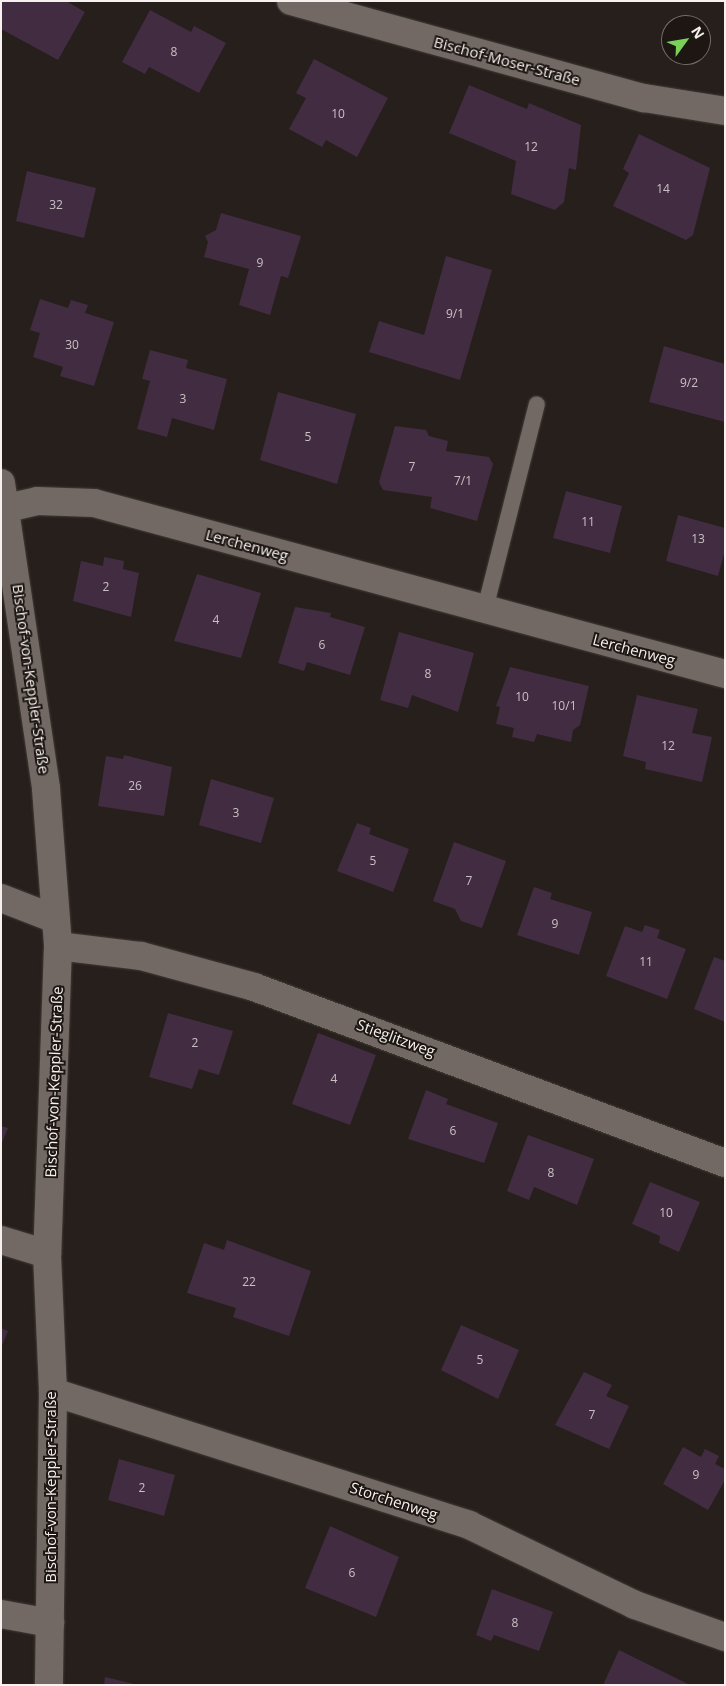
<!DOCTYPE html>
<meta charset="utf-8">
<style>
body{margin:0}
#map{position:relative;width:726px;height:1686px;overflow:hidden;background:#271f1b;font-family:"Open Sans",sans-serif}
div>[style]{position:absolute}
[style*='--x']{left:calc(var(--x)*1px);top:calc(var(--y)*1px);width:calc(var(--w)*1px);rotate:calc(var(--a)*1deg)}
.building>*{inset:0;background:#422c41}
.roads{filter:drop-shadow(0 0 1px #423c39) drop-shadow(0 0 1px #423c39)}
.service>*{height:16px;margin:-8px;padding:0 8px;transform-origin:8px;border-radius:8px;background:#726964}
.minor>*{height:28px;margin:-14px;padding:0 14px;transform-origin:14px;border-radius:14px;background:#726964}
span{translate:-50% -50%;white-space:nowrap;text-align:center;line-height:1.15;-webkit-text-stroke:4px #1d1612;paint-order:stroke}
.number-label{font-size:12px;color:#c9c0c3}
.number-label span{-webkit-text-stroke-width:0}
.street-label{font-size:15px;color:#f6f1ee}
.frame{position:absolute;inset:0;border:2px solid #f6f1ee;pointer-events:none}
.north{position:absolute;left:661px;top:15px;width:50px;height:50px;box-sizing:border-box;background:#1d1612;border:1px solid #746e6a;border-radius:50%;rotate:58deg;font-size:14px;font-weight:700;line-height:20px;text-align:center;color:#f6f1ee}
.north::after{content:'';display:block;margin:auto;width:18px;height:22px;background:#79d158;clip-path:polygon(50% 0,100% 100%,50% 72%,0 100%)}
</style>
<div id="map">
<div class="building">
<div style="clip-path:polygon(1px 1px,66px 1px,85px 12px,58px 60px,1px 29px)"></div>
<div style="clip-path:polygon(150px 10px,191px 32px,194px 26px,226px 43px,199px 93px,149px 67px,145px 74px,122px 62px)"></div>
<div style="clip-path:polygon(314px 59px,388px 98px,357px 157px,326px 140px,322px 147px,289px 129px,306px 98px,296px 93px)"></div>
<div style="clip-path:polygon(469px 85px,527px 109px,529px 103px,581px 125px,576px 170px,569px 168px,564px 202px,555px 210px,511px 194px,516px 161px,449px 133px)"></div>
<div style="clip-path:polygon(639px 134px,710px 168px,693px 235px,686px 240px,613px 206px,629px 173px,623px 169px)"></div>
<div style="clip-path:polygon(27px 171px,96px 188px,84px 238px,16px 221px)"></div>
<div style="clip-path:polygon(221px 213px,301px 236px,288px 278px,281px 276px,270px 315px,239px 305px,249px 269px,204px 257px,208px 242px,205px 236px,216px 230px)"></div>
<div style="clip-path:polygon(446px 256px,492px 270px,460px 380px,369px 352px,379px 321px,424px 335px)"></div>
<div style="clip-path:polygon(40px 299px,68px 308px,71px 300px,88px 305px,85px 313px,114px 322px,94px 386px,60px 376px,63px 367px,33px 357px,40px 333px,30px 330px)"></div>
<div style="clip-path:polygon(664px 346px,725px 364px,725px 422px,649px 402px)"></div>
<div style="clip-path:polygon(150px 350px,188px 360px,186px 368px,227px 379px,214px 430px,172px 418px,167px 437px,137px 429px,150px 381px,142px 379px)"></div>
<div style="clip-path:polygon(278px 392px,356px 414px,337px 484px,260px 460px)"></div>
<div style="clip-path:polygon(395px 426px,426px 430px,429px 436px,448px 441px,446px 451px,489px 457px,493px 464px,477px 521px,430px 508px,432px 497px,383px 490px,379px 482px)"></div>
<div style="clip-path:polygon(566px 491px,622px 506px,610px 553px,553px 538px)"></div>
<div style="clip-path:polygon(678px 515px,725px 528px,725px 550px,718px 576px,666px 561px)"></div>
<div style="clip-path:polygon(104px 557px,124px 561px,123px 569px,139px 573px,131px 617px,73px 601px,81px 561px,103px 566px)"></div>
<div style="clip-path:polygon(197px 574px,261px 593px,241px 658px,174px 641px)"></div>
<div style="clip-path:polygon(295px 607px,331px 613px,330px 617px,365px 627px,350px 675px,307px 662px,304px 671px,278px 663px)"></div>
<div style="clip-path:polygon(399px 632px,474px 653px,458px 712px,412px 695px,408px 708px,380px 700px)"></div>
<div style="clip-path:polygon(510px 667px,589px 686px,580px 725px,573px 730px,571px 742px,537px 734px,534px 742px,512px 737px,514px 728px,496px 724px,500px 707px,496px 706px)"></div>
<div style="clip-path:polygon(637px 695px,698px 709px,692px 733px,712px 737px,702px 782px,645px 769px,646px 762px,623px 756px)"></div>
<div style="clip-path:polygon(124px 755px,172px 767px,164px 816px,98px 806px,106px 756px,123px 759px)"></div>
<div style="clip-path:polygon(211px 779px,274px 798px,261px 843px,199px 825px)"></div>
<div style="clip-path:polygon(357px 823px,371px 828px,369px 834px,409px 849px,393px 892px,337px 871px)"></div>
<div style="clip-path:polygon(454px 842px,506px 861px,482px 928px,461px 921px,455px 909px,433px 901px)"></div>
<div style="clip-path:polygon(534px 887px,552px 893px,550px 899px,592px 912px,579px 955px,517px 935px)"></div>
<div style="clip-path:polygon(645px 925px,660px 930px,657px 938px,686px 949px,667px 999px,606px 976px,625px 926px,642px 932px)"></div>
<div style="clip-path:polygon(714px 957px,725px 961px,725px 1022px,694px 1009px)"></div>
<div style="clip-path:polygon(168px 1013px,233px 1031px,219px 1075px,199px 1069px,192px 1089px,149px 1077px)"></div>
<div style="clip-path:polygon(318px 1033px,376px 1055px,350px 1125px,292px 1104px)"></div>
<div style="clip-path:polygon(426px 1090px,448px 1099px,446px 1104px,498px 1123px,484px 1163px,408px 1139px)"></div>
<div style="clip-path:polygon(1px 1126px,8px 1128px,1px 1145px)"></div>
<div style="clip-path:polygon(528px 1135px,594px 1159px,577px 1205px,534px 1187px,529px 1200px,507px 1191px)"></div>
<div style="clip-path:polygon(650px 1182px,700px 1202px,679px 1252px,659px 1243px,660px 1236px,632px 1224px)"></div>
<div style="clip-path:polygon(227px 1240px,311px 1271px,289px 1336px,233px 1317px,236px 1308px,187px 1293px,204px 1243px,224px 1250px)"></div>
<div style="clip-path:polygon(461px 1325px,519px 1350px,498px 1399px,441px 1370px)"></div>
<div style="clip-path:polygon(1px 1328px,8px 1331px,1px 1348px)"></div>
<div style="clip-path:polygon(584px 1372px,612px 1385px,606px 1396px,629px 1406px,609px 1449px,555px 1425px)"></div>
<div style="clip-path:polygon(683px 1447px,701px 1457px,705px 1449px,719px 1456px,715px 1464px,725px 1469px,725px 1480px,708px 1510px,663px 1484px)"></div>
<div style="clip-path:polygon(119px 1459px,175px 1475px,164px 1516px,108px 1500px)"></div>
<div style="clip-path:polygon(330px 1526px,399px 1557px,376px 1617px,305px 1588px)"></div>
<div style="clip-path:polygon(492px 1589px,553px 1612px,539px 1651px,494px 1635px,491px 1641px,476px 1635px)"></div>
<div style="clip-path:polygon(619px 1650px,690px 1685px,603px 1685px)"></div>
<div style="clip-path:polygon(105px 1677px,134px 1684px,134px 1685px,104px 1685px)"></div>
</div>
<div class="roads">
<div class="service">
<div style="--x:485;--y:609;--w:211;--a:-75.8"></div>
</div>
<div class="minor">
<div style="--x:291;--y:1;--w:366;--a:15.4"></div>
<div style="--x:644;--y:98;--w:82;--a:9.1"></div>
<div style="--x:1;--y:483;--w:309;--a:81.6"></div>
<div style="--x:46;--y:789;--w:157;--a:85.6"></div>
<div style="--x:58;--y:946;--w:308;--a:92"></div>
<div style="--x:47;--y:1254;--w:138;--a:87.5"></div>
<div style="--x:53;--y:1392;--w:293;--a:90.8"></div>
<div style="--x:7;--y:508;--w:31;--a:-13"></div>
<div style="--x:37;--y:501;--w:57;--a:2"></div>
<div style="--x:94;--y:503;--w:654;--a:15.16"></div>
<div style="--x:1;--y:898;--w:58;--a:21.3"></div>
<div style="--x:58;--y:946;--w:84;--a:6.9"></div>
<div style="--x:141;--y:956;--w:117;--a:15.3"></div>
<div style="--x:254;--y:987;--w:503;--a:20.49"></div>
<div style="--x:1;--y:1240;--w:48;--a:16.9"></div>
<div style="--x:53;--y:1392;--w:437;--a:17.7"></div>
<div style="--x:469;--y:1525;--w:184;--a:25.7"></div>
<div style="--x:635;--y:1605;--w:96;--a:19.6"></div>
<div style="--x:1;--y:1614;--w:50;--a:10.4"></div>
</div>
</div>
<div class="number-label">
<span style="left:174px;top:52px">8</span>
<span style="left:338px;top:114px">10</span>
<span style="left:531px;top:147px">12</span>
<span style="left:663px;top:189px">14</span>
<span style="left:56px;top:205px">32</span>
<span style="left:260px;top:263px">9</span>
<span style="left:455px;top:314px">9/1</span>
<span style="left:72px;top:345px">30</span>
<span style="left:689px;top:383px">9/2</span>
<span style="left:183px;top:399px">3</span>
<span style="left:308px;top:437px">5</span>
<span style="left:412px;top:467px">7</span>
<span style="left:463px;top:481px">7/1</span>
<span style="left:588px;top:522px">11</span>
<span style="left:698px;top:539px">13</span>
<span style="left:106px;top:587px">2</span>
<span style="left:216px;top:620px">4</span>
<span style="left:322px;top:645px">6</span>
<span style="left:428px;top:674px">8</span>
<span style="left:522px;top:697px">10</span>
<span style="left:564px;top:706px">10/1</span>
<span style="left:668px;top:746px">12</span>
<span style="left:135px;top:786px">26</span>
<span style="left:236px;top:813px">3</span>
<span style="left:373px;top:861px">5</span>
<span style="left:469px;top:881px">7</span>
<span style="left:555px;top:924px">9</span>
<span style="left:646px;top:962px">11</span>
<span style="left:195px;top:1043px">2</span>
<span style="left:334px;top:1079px">4</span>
<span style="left:453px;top:1131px">6</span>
<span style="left:551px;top:1173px">8</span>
<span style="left:666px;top:1213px">10</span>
<span style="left:249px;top:1282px">22</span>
<span style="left:480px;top:1360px">5</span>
<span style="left:592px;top:1415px">7</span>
<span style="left:696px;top:1475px">9</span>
<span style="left:142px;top:1488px">2</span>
<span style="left:352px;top:1573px">6</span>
<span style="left:515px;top:1623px">8</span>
</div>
<div class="street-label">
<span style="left:507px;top:61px;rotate:15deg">Bischof-Moser-Straße</span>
<span style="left:247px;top:545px;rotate:15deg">Lerchenweg</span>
<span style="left:634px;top:650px;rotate:15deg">Lerchenweg</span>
<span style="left:31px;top:679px;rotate:82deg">Bischof-von-Keppler-Straße</span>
<span style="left:396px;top:1038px;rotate:20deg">Stieglitzweg</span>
<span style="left:54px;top:1082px;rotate:-88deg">Bischof-von-Keppler-Straße</span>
<span style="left:51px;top:1487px;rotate:-90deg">Bischof-von-Keppler-Straße</span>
<span style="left:394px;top:1501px;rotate:18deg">Storchenweg</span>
</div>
<div class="frame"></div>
<div class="north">N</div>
</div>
